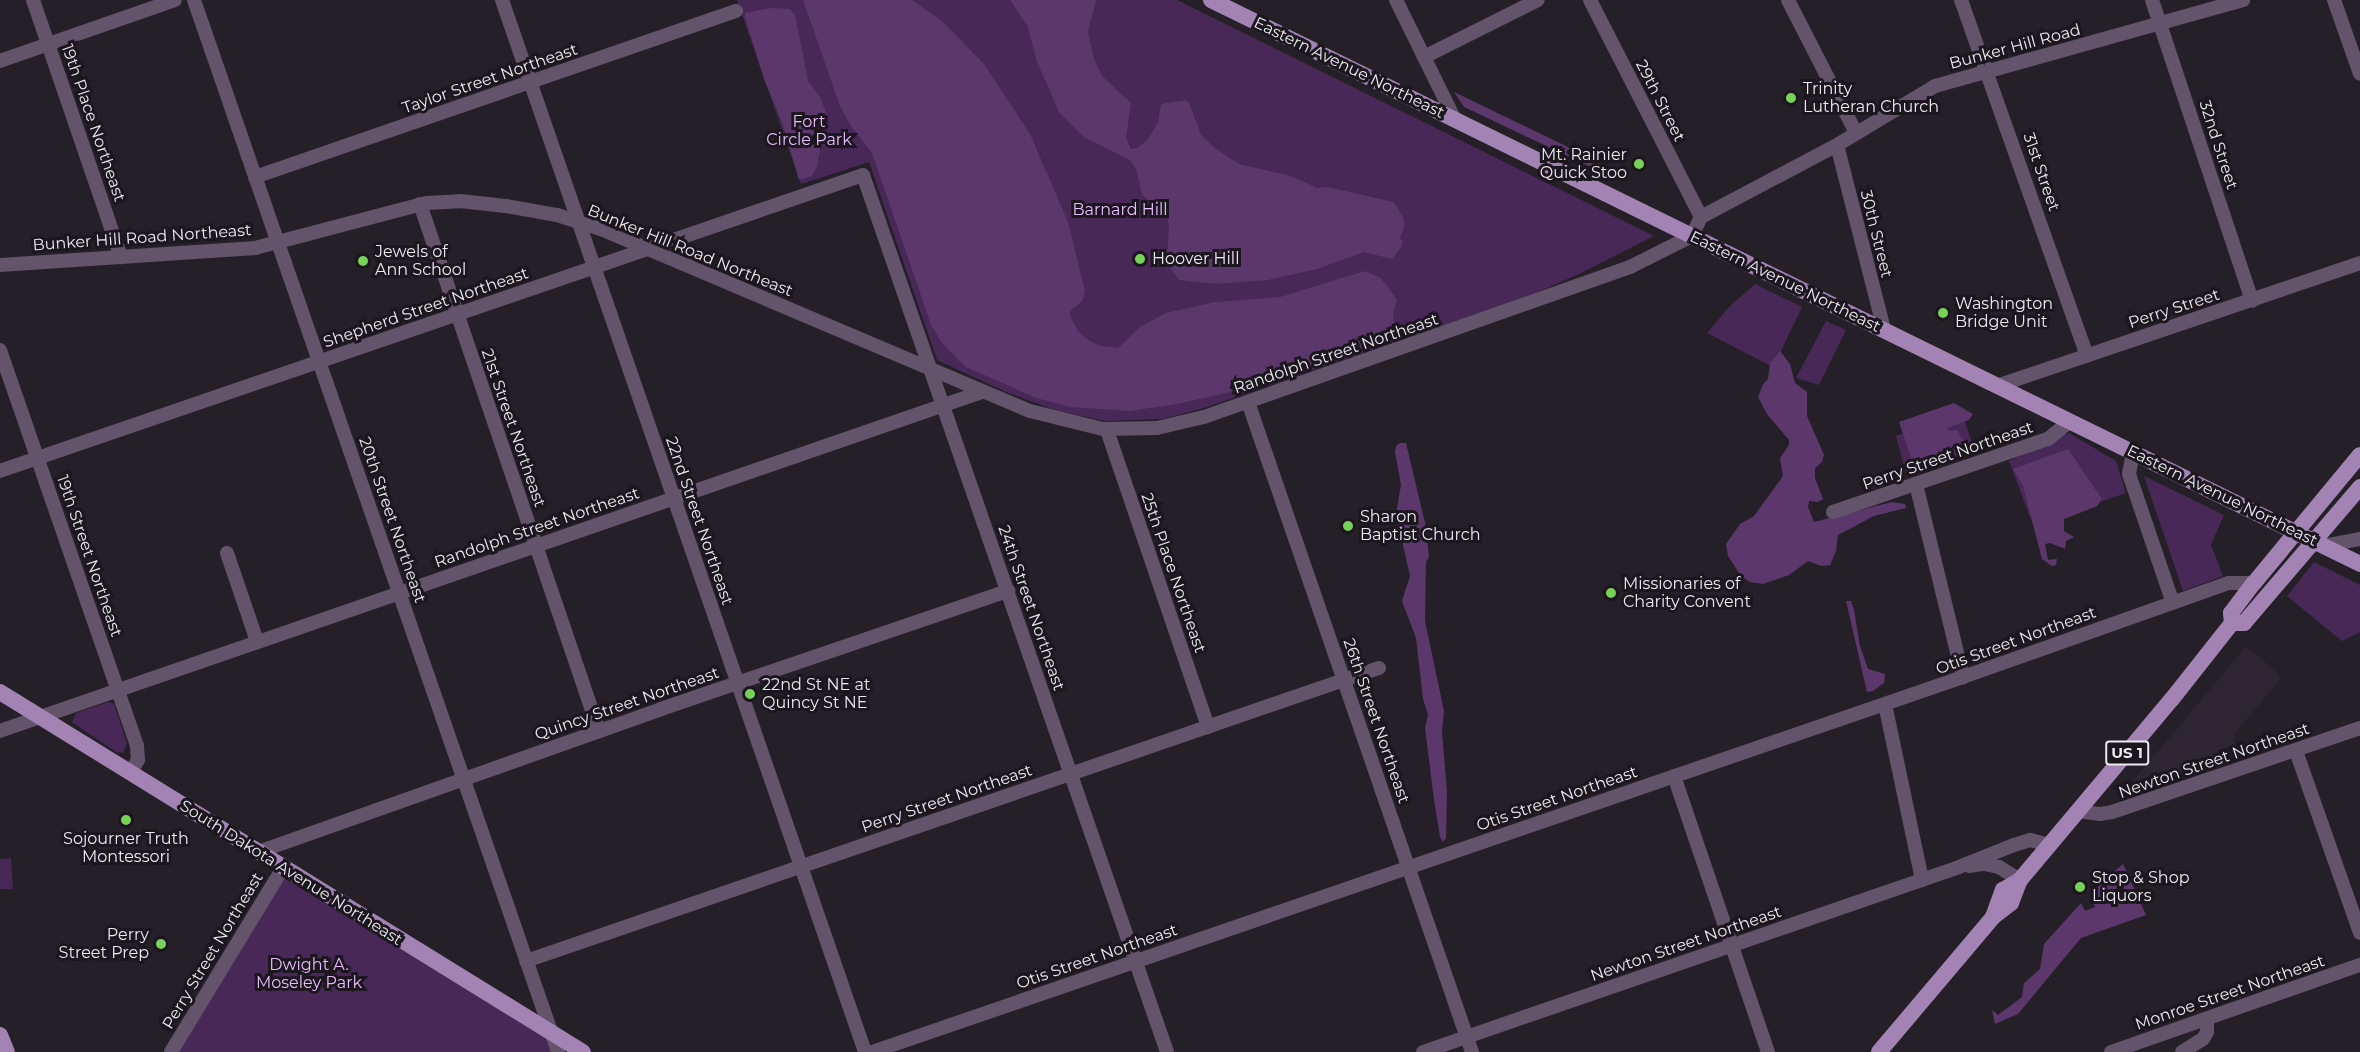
<!DOCTYPE html>
<style>
body{margin:0}
#map{position:relative;width:2360px;height:1052px;overflow:hidden;background:#252028;font-family:Montserrat,sans-serif}
div>[style]{position:absolute}
[style*='--x']{left:calc(var(--x)*1px);top:calc(var(--y)*1px);width:calc(var(--w)*1px);rotate:calc(var(--a)*1deg)}
.built>*{inset:0;background:#2e2533}
.green>*{inset:0;background:#472856}
.forest>*{inset:0;background:#5b376c}
.minor>*{height:14px;margin:-7px;padding:0 7px;transform-origin:7px;border-radius:7px;background:#63536b}
.major>*{height:16px;margin:-8px;padding:0 8px;transform-origin:8px;border-radius:8px;background:#a383b4}
.dots>*{width:16px;height:16px;translate:-50% -50%;box-sizing:border-box;border:3px solid #1c161f;border-radius:50%}
span{translate:-50% -50%;white-space:nowrap;text-align:center;line-height:1.15;-webkit-text-stroke:6px #1c161f;paint-order:stroke}
.shield-label span{padding:2px 4px;background:#1c161f;border:2px solid;border-radius:4px;-webkit-text-stroke-width:0}
.shield-label{font-size:15px;color:#ece9ef;font-weight:700}
.street-label{font-size:16px;color:#ece9ef}
.poi-label{font-size:16px;color:#ece9ef}
.left{translate:0 -50%;text-align:left}
.right{translate:-100% -50%;text-align:right}
.park-label{font-size:16px;color:#e8bdff}
</style>
<div id="map">
<div class="built">
<div style="clip-path:polygon(2246px 646px,2282px 677px,2235px 733px,2235px 746px,2240px 758px,2142px 793px,2127px 794px,2124px 792px)"></div>
</div>
<div class="green">
<div style="clip-path:polygon(737px 0,1177px 0,1654px 236px,1577px 275px,1528px 296px,1201px 409px,1162px 419px,1105px 421px,1055px 410px,1006px 392px,937px 360px,869px 162px,801px 184px)"></div>
<div style="clip-path:polygon(1755px 284px,1802px 307px,1773px 367px,1707px 333px,1729px 307px)"></div>
<div style="clip-path:polygon(1826px 321px,1846px 330px,1819px 385px,1796px 378px)"></div>
<div style="clip-path:polygon(1962px 413px,1975px 451px,1906px 474px,1896px 436px)"></div>
<div style="clip-path:polygon(2069px 433px,2116px 461px,2126px 493px,2033px 525px,2009px 461px)"></div>
<div style="clip-path:polygon(2144px 476px,2224px 515px,2211px 545px,2223px 576px,2183px 591px)"></div>
<div style="clip-path:polygon(2314px 562px,2360px 585px,2360px 632px,2342px 641px,2287px 596px)"></div>
<div style="clip-path:polygon(109px 702px,114px 704px,127px 743px,123px 753px,116px 752px,72px 722px,76px 713px)"></div>
<div style="clip-path:polygon(11px 858px,13px 889px,0 889px,0 859px)"></div>
<div style="clip-path:polygon(283px 868px,551px 1033px,558px 1052px,171px 1052px)"></div>
</div>
<div class="forest">
<div style="clip-path:polygon(803px 0,912px 0,941px 20px,984px 64px,1030px 134px,1068px 222px,1085px 291px,1082px 301px,1070px 311px,1070px 316px,1078px 331px,1088px 340px,1100px 346px,1118px 348px,1140px 327px,1166px 313px,1215px 302px,1280px 297px,1365px 271px,1381px 278px,1397px 300px,1393px 313px,1396px 337px,1226px 393px,1172px 405px,1129px 411px,1070px 407px,1036px 398px,966px 367px,942px 343px,931px 325px,872px 153px,851px 126px,840px 106px)"></div>
<div style="clip-path:polygon(1010px 0,1096px 0,1088px 32px,1094px 59px,1102px 76px,1131px 103px,1126px 138px,1131px 149px,1138px 148px,1149px 138px,1158px 122px,1161px 104px,1186px 100px,1189px 103px,1201px 135px,1216px 149px,1239px 164px,1291px 176px,1317px 188px,1327px 187px,1394px 202px,1404px 219px,1404px 229px,1400px 238px,1403px 242px,1401px 248px,1392px 259px,1364px 252px,1317px 269px,1268px 280px,1216px 284px,1179px 280px,1171px 269px,1167px 256px,1169px 228px,1167px 216px,1142px 195px,1137px 171px,1130px 160px,1084px 137px,1059px 112px,1036px 59px,1028px 27px)"></div>
<div style="clip-path:polygon(770px 8px,789px 9px,795px 14px,808px 81px,820px 97px,828px 118px,819px 130px,821px 144px,817px 167px,812px 176px,799px 180px,782px 122px,764px 79px,745px 17px,745px 13px)"></div>
<div style="clip-path:polygon(1454px 92px,1599px 162px,1608px 171px,1597px 170px,1464px 107px)"></div>
<div style="clip-path:polygon(1780px 351px,1790px 364px,1795px 383px,1807px 392px,1807px 416px,1824px 455px,1822px 462px,1815px 468px,1815px 478px,1823px 499px,1818px 502px,1809px 501px,1808px 507px,1814px 522px,1892px 502px,1905px 504px,1906px 508px,1874px 516px,1838px 535px,1836px 551px,1830px 565px,1821px 566px,1808px 561px,1789px 575px,1763px 584px,1750px 582px,1741px 576px,1728px 556px,1726px 544px,1740px 524px,1754px 516px,1783px 476px,1780px 458px,1789px 445px,1789px 440px,1767px 414px,1758px 397px,1763px 384px,1768px 379px,1770px 363px)"></div>
<div style="clip-path:polygon(1954px 403px,1973px 414px,1969px 420px,1947px 428px,1949px 431px,1957px 430px,1962px 439px,1975px 443px,1974px 449px,1915px 470px,1899px 422px)"></div>
<div style="clip-path:polygon(1400px 443px,1406px 443px,1426px 527px,1429px 557px,1426px 562px,1425px 621px,1444px 711px,1442px 732px,1447px 791px,1446px 838px,1443px 842px,1440px 837px,1434px 800px,1425px 728px,1428px 715px,1423px 699px,1416px 638px,1402px 601px,1410px 576px,1396px 514px,1401px 485px,1395px 452px,1396px 446px)"></div>
<div style="clip-path:polygon(2068px 449px,2102px 499px,2097px 506px,2064px 519px,2064px 531px,2074px 537px,2066px 541px,2065px 549px,2050px 543px,2045px 544px,2048px 560px,2057px 559px,2056px 565px,2052px 566px,2042px 559px,2023px 486px,2013px 469px)"></div>
<div style="clip-path:polygon(1846px 601px,1851px 601px,1854px 610px,1860px 646px,1868px 669px,1885px 674px,1884px 683px,1873px 691px,1867px 692px)"></div>
<div style="clip-path:polygon(2123px 864px,2146px 915px,2081px 938px,2018px 1014px,1995px 1024px,1992px 1010px,1998px 1015px,2022px 997px,2024px 983px,2040px 969px,2044px 944px,2081px 903px,2085px 911px,2095px 907px,2092px 898px,2099px 885px)"></div>
</div>
<div class="minor">
<div style="--x:33;--y:0;--w:272;--a:71.1"></div>
<div style="--x:194;--y:0;--w:1113;--a:70.91"></div>
<div style="--x:502;--y:0;--w:1113;--a:70.96"></div>
<div style="--x:1396;--y:0;--w:134;--a:63.8"></div>
<div style="--x:1590;--y:0;--w:244;--a:62.9"></div>
<div style="--x:1788;--y:0;--w:149;--a:62.9"></div>
<div style="--x:1961;--y:0;--w:377;--a:70.5"></div>
<div style="--x:2152;--y:0;--w:317;--a:71.6"></div>
<div style="--x:2334;--y:0;--w:78;--a:70.6"></div>
<div style="--x:1424;--y:57;--w:127;--a:-26.6"></div>
<div style="--x:0;--y:61;--w:185;--a:-19.2"></div>
<div style="--x:1837;--y:145;--w:191;--a:75.7"></div>
<div style="--x:255;--y:177;--w:509;--a:-19.04"></div>
<div style="--x:420;--y:204;--w:557;--a:71.24"></div>
<div style="--x:0;--y:265;--w:256;--a:-3.8"></div>
<div style="--x:255;--y:248;--w:177;--a:-14.7"></div>
<div style="--x:426;--y:203;--w:34;--a:-3"></div>
<div style="--x:460;--y:201;--w:46;--a:6.2"></div>
<div style="--x:506;--y:206;--w:52;--a:10"></div>
<div style="--x:557;--y:215;--w:46;--a:17.7"></div>
<div style="--x:601;--y:229;--w:466;--a:23"></div>
<div style="--x:1030;--y:411;--w:75;--a:13.9"></div>
<div style="--x:1103;--y:429;--w:54;--a:-1.1"></div>
<div style="--x:1157;--y:428;--w:48;--a:-13.2"></div>
<div style="--x:1204;--y:417;--w:452;--a:-19.4"></div>
<div style="--x:1630;--y:267;--w:69;--a:-26.6"></div>
<div style="--x:1692;--y:236;--w:21;--a:-65"></div>
<div style="--x:1701;--y:217;--w:154;--a:-27.9"></div>
<div style="--x:1837;--y:145;--w:114;--a:-31"></div>
<div style="--x:1935;--y:86;--w:320;--a:-15.6"></div>
<div style="--x:0;--y:350;--w:419;--a:70.9"></div>
<div style="--x:137;--y:746;--w:14;--a:86"></div>
<div style="--x:138;--y:760;--w:15;--a:122"></div>
<div style="--x:1997;--y:386;--w:383;--a:-18.7"></div>
<div style="--x:1248;--y:402;--w:688;--a:70.99"></div>
<div style="--x:1107;--y:430;--w:314;--a:71.2"></div>
<div style="--x:2133;--y:453;--w:21;--a:101"></div>
<div style="--x:2129;--y:474;--w:136;--a:71.2"></div>
<div style="--x:0;--y:471;--w:912;--a:-18.93"></div>
<div style="--x:863;--y:175;--w:928;--a:70.88"></div>
<div style="--x:1916;--y:484;--w:199;--a:76.3"></div>
<div style="--x:1833;--y:512;--w:227;--a:-18.8"></div>
<div style="--x:2048;--y:439;--w:27;--a:-39"></div>
<div style="--x:2323;--y:546;--w:38;--a:-11"></div>
<div style="--x:227;--y:553;--w:93;--a:71.2"></div>
<div style="--x:1885;--y:704;--w:180;--a:78.1"></div>
<div style="--x:0;--y:731;--w:1039;--a:-19.05"></div>
<div style="--x:2296;--y:751;--w:193;--a:70.6"></div>
<div style="--x:1674;--y:776;--w:292;--a:71.2"></div>
<div style="--x:2078;--y:811;--w:22;--a:8"></div>
<div style="--x:2100;--y:814;--w:12;--a:-9"></div>
<div style="--x:2112;--y:812;--w:262;--a:-18.7"></div>
<div style="--x:258;--y:852;--w:428;--a:-19.5"></div>
<div style="--x:661;--y:709;--w:367;--a:-18.8"></div>
<div style="--x:1969;--y:866;--w:15;--a:-8"></div>
<div style="--x:1984;--y:864;--w:15;--a:11"></div>
<div style="--x:1999;--y:867;--w:25;--a:32"></div>
<div style="--x:526;--y:961;--w:902;--a:-18.96"></div>
<div style="--x:171;--y:1052;--w:215;--a:-58.7"></div>
<div style="--x:872;--y:1052;--w:1154;--a:-18.97"></div>
<div style="--x:1963;--y:677;--w:282;--a:-19.5"></div>
<div style="--x:2229;--y:583;--w:25;--a:0"></div>
<div style="--x:1423;--y:1052;--w:567;--a:-19.04"></div>
<div style="--x:1959;--y:867;--w:59;--a:-21.8"></div>
<div style="--x:2014;--y:845;--w:17;--a:-17"></div>
<div style="--x:2030;--y:840;--w:21;--a:14"></div>
<div style="--x:2111;--y:1052;--w:264;--a:-19.3"></div>
<div style="--x:2182;--y:1052;--w:25;--a:-32"></div>
<div style="--x:2203;--y:1039;--w:8;--a:-60"></div>
<div style="--x:2207;--y:1032;--w:13;--a:-90"></div>
</div>
<div class="major">
<div style="--x:1211;--y:0;--w:1280;--a:26.14"></div>
<div style="--x:2232;--y:623;--w:12;--a:0"></div>
<div style="--x:2244;--y:623;--w:179;--a:-49.5"></div>
<div style="--x:0;--y:692;--w:685;--a:31.7"></div>
<div style="--x:1993;--y:917;--w:29;--a:-70"></div>
<div style="--x:2003;--y:890;--w:20;--a:-30"></div>
<div style="--x:2020;--y:880;--w:236;--a:-50"></div>
<div style="--x:2172;--y:699;--w:97;--a:-51.7"></div>
<div style="--x:2232;--y:623;--w:10;--a:-96"></div>
<div style="--x:2231;--y:613;--w:38;--a:-53"></div>
<div style="--x:2254;--y:583;--w:166;--a:-50.4"></div>
<div style="--x:0;--y:1035;--w:18;--a:68"></div>
<div style="--x:1879;--y:1052;--w:177;--a:-49.8"></div>
<div style="--x:1993;--y:917;--w:23;--a:-38"></div>
<div style="--x:2011;--y:903;--w:25;--a:-69"></div>
</div>
<div class="dots">
<div style="left:1791px;top:98px;background:#78d158"></div>
<div style="left:1639px;top:164px;background:#78d158"></div>
<div style="left:1140px;top:259px;background:#78d158"></div>
<div style="left:363px;top:261px;background:#78d158"></div>
<div style="left:1943px;top:313px;background:#78d158"></div>
<div style="left:1348px;top:526px;background:#78d158"></div>
<div style="left:1611px;top:593px;background:#78d158"></div>
<div style="left:750px;top:694px;background:#78d158"></div>
<div style="left:126px;top:820px;background:#78d158"></div>
<div style="left:2080px;top:887px;background:#78d158"></div>
<div style="left:161px;top:944px;background:#78d158"></div>
</div>
<div class="shield-label">
<span style="left:2127px;top:753px">US 1</span>
</div>
<div class="street-label">
<span style="left:2015px;top:47px;rotate:-15deg">Bunker Hill Road</span>
<span style="left:1349px;top:68px;rotate:26deg">Eastern Avenue Northeast</span>
<span style="left:490px;top:79px;rotate:-19deg">Taylor Street Northeast</span>
<span style="left:1660px;top:101px;rotate:63deg">29th Street</span>
<span style="left:93px;top:123px;rotate:71deg">19th Place Northeast</span>
<span style="left:2218px;top:145px;rotate:72deg">32nd Street</span>
<span style="left:2041px;top:172px;rotate:71deg">31st Street</span>
<span style="left:1876px;top:234px;rotate:76deg">30th Street</span>
<span style="left:142px;top:238px;rotate:-4deg">Bunker Hill Road Northeast</span>
<span style="left:690px;top:251px;rotate:22deg">Bunker Hill Road Northeast</span>
<span style="left:1785px;top:282px;rotate:26deg">Eastern Avenue Northeast</span>
<span style="left:426px;top:308px;rotate:-19deg">Shepherd Street Northeast</span>
<span style="left:2174px;top:309px;rotate:-18deg">Perry Street</span>
<span style="left:1336px;top:354px;rotate:-19deg">Randolph Street Northeast</span>
<span style="left:513px;top:428px;rotate:71deg">21st Street Northeast</span>
<span style="left:1948px;top:456px;rotate:-19deg">Perry Street Northeast</span>
<span style="left:2222px;top:496px;rotate:26deg">Eastern Avenue Northeast</span>
<span style="left:392px;top:520px;rotate:71deg">20th Street Northeast</span>
<span style="left:699px;top:521px;rotate:71deg">22nd Street Northeast</span>
<span style="left:537px;top:528px;rotate:-19deg">Randolph Street Northeast</span>
<span style="left:89px;top:556px;rotate:71deg">19th Street Northeast</span>
<span style="left:1173px;top:573px;rotate:71deg">25th Place Northeast</span>
<span style="left:1031px;top:608px;rotate:71deg">24th Street Northeast</span>
<span style="left:2016px;top:641px;rotate:-20deg">Otis Street Northeast</span>
<span style="left:627px;top:704px;rotate:-19deg">Quincy Street Northeast</span>
<span style="left:1376px;top:721px;rotate:71deg">26th Street Northeast</span>
<span style="left:2214px;top:761px;rotate:-19deg">Newton Street Northeast</span>
<span style="left:947px;top:799px;rotate:-19deg">Perry Street Northeast</span>
<span style="left:1557px;top:799px;rotate:-19deg">Otis Street Northeast</span>
<span style="left:291px;top:873px;rotate:32deg">South Dakota Avenue Northeast</span>
<span style="left:1686px;top:944px;rotate:-19deg">Newton Street Northeast</span>
<span style="left:213px;top:951px;rotate:-59deg">Perry Street Northeast</span>
<span style="left:1097px;top:957px;rotate:-19deg">Otis Street Northeast</span>
<span style="left:2230px;top:993px;rotate:-19deg">Monroe Street Northeast</span>
</div>
<div class="poi-label">
<span class="left" style="left:1803px;top:98px">Trinity<br>Lutheran Church</span>
<span class="right" style="left:1627px;top:164px">Mt. Rainier<br>Quick Stoo</span>
<span class="left" style="left:375px;top:261px">Jewels of<br>Ann School</span>
<span class="left" style="left:1152px;top:259px">Hoover Hill</span>
<span class="left" style="left:1955px;top:313px">Washington<br>Bridge Unit</span>
<span class="left" style="left:1360px;top:526px">Sharon<br>Baptist Church</span>
<span class="left" style="left:1623px;top:593px">Missionaries of<br>Charity Convent</span>
<span class="left" style="left:762px;top:694px">22nd St NE at<br>Quincy St NE</span>
<span style="left:126px;top:848px">Sojourner Truth<br>Montessori</span>
<span class="left" style="left:2092px;top:887px">Stop &amp; Shop<br>Liquors</span>
<span class="right" style="left:149px;top:944px">Perry<br>Street Prep</span>
</div>
<div class="park-label">
<span style="left:809px;top:131px">Fort<br>Circle Park</span>
<span style="left:1120px;top:210px">Barnard Hill</span>
<span style="left:309px;top:974px">Dwight A.<br>Moseley Park</span>
</div>
</div>
